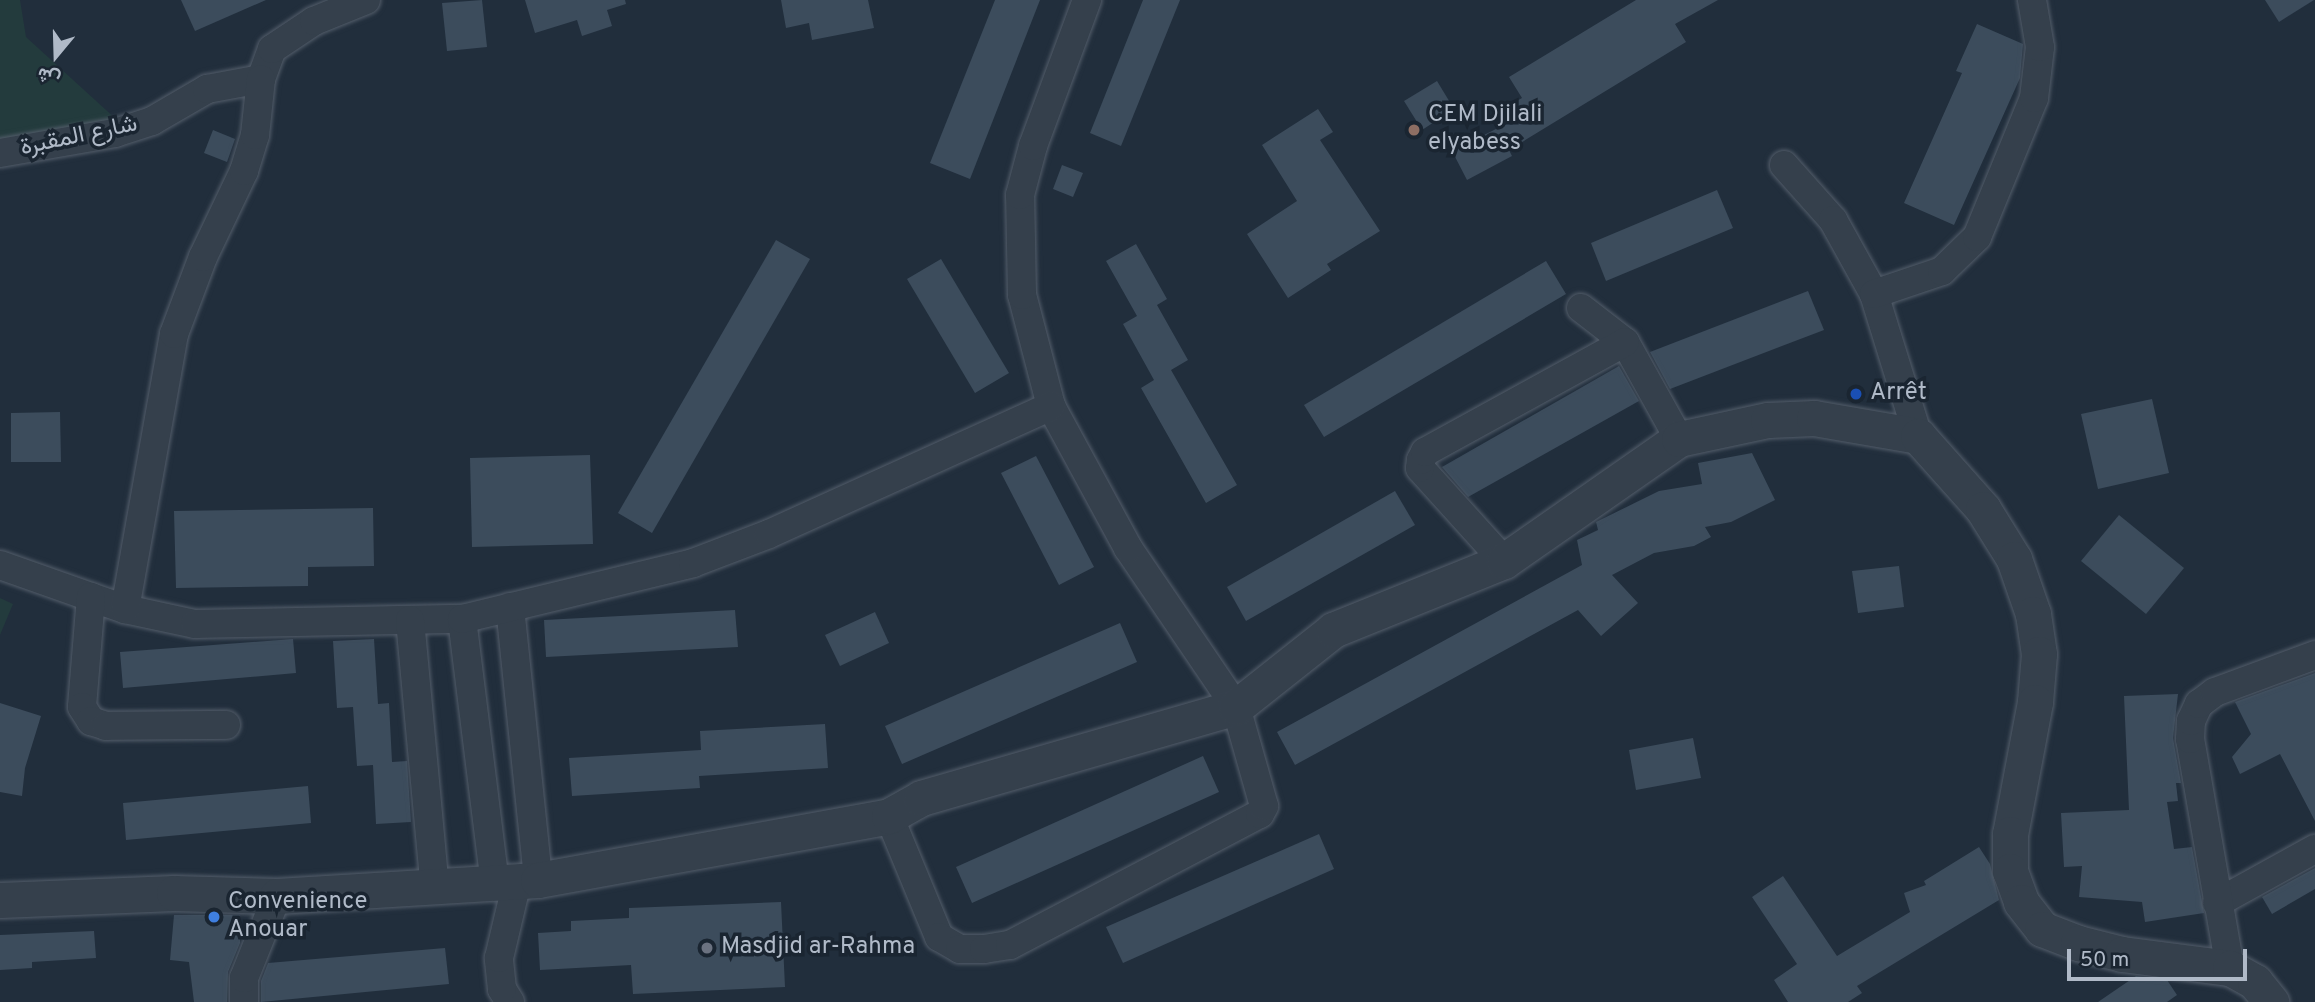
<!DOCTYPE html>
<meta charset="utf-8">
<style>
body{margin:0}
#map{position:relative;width:2315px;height:1002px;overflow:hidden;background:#212e3c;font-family:Overpass,Vazirmatn,sans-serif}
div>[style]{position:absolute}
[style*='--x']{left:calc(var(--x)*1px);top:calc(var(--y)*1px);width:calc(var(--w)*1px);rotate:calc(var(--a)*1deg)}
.green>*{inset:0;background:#233b3d}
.building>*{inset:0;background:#3c4c5c}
.roads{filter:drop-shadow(0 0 2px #535d6a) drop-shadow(0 0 2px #535d6a)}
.minor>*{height:28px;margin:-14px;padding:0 14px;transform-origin:14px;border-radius:14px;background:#35404c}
.tertiary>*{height:35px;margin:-17.5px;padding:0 17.5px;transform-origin:17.5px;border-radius:17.5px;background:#35404c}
.dots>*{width:19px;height:19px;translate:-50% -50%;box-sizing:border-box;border:4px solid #1a2531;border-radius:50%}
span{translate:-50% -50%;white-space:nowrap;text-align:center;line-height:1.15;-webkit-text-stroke:7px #1a2531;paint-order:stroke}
.poi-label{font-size:24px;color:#b0bac8}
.left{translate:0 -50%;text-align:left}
.street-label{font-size:24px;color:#b0bac8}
.north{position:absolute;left:21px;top:21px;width:70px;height:70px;-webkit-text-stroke:5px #1a2531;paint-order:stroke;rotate:199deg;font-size:19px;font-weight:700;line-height:28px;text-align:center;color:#b0bac8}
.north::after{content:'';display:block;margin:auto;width:24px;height:32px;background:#b0bac8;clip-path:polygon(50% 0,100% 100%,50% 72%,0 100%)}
.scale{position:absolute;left:2067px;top:949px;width:180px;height:32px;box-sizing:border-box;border:4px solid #b0bac8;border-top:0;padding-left:9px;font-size:21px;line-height:24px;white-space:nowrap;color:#b0bac8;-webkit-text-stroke:5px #1a2531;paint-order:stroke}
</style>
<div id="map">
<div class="green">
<div style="clip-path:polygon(0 0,20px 0,26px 37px,117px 120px,0 139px)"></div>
<div style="clip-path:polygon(0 598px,13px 604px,0 635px)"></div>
</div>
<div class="building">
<div style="clip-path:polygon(181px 0,266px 0,195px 31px)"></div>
<div style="clip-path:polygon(482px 0,487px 47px,447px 51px,442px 3px)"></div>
<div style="clip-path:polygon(525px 0,625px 0,626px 4px,607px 10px,612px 26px,582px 36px,577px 20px,535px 33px)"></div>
<div style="clip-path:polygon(781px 0,868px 0,874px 28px,812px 40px,809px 23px,786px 28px)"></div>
<div style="clip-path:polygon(995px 0,1040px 0,970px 179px,930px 163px)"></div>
<div style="clip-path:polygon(1143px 0,1180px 0,1121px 146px,1090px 133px)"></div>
<div style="clip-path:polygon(1636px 0,1718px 0,1675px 24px,1686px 42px,1509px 150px,1512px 156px,1467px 180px,1452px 151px,1512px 121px,1504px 108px,1522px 98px,1509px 77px)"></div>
<div style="clip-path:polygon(2265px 0,2314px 0,2279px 22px)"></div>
<div style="clip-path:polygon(1977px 24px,2023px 44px,2020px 78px,1954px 225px,1904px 203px,1962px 73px,1956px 71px)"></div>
<div style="clip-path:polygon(1437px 81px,1454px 109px,1422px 130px,1404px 101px)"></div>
<div style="clip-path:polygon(1318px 109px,1333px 132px,1320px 140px,1380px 231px,1327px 264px,1331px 270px,1288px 298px,1247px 234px,1297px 201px,1262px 145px)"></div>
<div style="clip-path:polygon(213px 130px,235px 139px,227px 162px,204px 153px)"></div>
<div style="clip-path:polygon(1062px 165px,1083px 173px,1073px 197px,1053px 189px)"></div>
<div style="clip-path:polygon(1717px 190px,1733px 228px,1606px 281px,1591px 243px)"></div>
<div style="clip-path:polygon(776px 240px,810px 259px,652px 533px,618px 513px)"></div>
<div style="clip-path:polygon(1136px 244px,1167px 299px,1157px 305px,1188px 360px,1171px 370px,1237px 485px,1206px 503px,1141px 388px,1154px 380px,1123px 324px,1137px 316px,1106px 261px)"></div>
<div style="clip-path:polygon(941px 259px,1009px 373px,975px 393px,907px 279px)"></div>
<div style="clip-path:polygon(1546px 261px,1566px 294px,1324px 437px,1304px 405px)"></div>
<div style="clip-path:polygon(1808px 291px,1824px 330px,1670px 389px,1650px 352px)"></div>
<div style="clip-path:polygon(1619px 366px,1639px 401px,1468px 497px,1442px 467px)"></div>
<div style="clip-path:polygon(2152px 399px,2169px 473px,2098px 489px,2081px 414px)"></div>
<div style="clip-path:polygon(60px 412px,61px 462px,11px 462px,11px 413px)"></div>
<div style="clip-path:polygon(1752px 453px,1775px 500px,1731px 522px,1705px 527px,1711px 537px,1694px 546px,1654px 553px,1612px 575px,1638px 603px,1601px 636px,1578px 610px,1295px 765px,1277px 732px,1582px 565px,1577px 540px,1598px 530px,1596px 522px,1659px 491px,1702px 484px,1698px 463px)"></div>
<div style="clip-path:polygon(590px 455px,593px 544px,472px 547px,470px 458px)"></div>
<div style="clip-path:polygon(1036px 456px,1094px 567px,1059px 585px,1001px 473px)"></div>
<div style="clip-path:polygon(1395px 491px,1415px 525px,1246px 621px,1227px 587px)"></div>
<div style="clip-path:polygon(373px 508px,374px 566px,308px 567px,308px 586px,176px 588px,174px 511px)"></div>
<div style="clip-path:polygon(2119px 515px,2184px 568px,2146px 614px,2081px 561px)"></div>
<div style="clip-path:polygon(1899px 566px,1904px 607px,1858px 613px,1852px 571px)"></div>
<div style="clip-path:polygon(735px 610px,738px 647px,546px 657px,544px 620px)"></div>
<div style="clip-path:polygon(875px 612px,889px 643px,840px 666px,825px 635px)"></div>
<div style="clip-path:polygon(1120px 623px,1137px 662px,902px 764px,885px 726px)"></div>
<div style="clip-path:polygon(293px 639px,296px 673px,123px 688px,120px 652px)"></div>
<div style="clip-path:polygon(374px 639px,378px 704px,389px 703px,392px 762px,407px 761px,411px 822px,376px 824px,373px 765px,357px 766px,353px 707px,337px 708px,333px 641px)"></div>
<div style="clip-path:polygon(2315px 673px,2315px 821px,2280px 754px,2240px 774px,2232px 757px,2251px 734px,2235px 702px)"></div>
<div style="clip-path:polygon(2178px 694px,2173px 738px,2181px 783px,2176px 783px,2178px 801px,2167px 802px,2174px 849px,2192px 847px,2204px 913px,2145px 922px,2142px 902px,2079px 897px,2082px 866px,2064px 867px,2061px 813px,2129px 810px,2124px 696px)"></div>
<div style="clip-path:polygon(0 703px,41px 716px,25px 768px,22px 796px,0 792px)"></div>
<div style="clip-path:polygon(825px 724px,828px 768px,699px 776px,700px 788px,572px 796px,569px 758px,701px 750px,700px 731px)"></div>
<div style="clip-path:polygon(1693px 738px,1701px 778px,1636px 790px,1629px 750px)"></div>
<div style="clip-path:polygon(1203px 756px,1219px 792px,972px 903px,956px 867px)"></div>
<div style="clip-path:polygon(308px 786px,311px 823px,126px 840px,123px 803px)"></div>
<div style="clip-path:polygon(1319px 834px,1334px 869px,1123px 963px,1106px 927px)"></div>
<div style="clip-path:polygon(1979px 847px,1990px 864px,1999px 900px,1857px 986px,1862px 993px,1848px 1002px,1788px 1002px,1774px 980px,1797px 964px,1752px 897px,1783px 876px,1837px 956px,1910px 912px,1904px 893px,1926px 885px,1924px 881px)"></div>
<div style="clip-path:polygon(2315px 868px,2315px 889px,2272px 914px,2262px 897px)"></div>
<div style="clip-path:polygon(781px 902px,785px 987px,633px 994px,631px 965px,540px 970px,538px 933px,571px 931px,571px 921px,629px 918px,629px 908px)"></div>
<div style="clip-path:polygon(174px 915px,240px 915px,240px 943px,228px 972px,227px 1002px,194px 1002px,189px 962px,170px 960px)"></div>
<div style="clip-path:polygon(94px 931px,96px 958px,32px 962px,32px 968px,0 970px,0 935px)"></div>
<div style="clip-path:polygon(445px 948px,449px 984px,261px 1002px,261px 981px,268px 963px)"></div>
<div style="clip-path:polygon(2136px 976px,2167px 980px,2177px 995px,2167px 1002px,2098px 1002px)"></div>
</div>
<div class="roads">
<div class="minor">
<div style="--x:0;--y:153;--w:117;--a:-9.9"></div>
<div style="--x:115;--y:133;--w:39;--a:-18"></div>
<div style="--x:152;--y:121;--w:64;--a:-30.2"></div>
<div style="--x:207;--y:89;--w:55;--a:-10.5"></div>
<div style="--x:261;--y:79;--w:32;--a:-70"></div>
<div style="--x:272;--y:49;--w:50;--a:-33.7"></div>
<div style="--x:314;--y:21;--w:56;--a:-22"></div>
<div style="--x:1784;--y:165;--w:74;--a:48.3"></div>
<div style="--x:1833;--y:220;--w:85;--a:61"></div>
<div style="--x:1874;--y:294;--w:149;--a:72.8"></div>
<div style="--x:1874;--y:294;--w:72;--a:-18.7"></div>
<div style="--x:1942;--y:271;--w:49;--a:-44.2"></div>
<div style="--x:1977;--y:237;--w:150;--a:-67.7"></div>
<div style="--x:2034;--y:98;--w:51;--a:-83.3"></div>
<div style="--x:2040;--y:47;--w:48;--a:-99.7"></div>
<div style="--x:1581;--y:308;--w:56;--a:37.7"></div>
<div style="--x:1625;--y:342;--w:111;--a:60.9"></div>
<div style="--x:1504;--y:561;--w:125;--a:-132.1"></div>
<div style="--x:1420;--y:468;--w:8;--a:-83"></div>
<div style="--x:1421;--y:460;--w:9;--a:-63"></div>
<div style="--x:1425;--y:452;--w:228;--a:-28.8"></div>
<div style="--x:0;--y:565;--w:133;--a:19.4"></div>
<div style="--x:125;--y:609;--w:72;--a:12.1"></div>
<div style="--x:195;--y:624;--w:267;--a:-1.1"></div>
<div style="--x:91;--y:597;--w:110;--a:94.7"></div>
<div style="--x:82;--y:707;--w:17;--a:57"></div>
<div style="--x:91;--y:721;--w:16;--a:18"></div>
<div style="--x:106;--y:726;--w:120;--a:-0.5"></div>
<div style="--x:510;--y:607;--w:274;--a:84.1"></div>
<div style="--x:125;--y:609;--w:279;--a:-79.9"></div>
<div style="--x:174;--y:334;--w:82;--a:-69.4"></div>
<div style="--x:203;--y:257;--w:95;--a:-64.5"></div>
<div style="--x:244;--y:171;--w:38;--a:-73"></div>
<div style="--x:255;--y:135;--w:56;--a:-83.9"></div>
<div style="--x:410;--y:620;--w:268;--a:84.7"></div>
<div style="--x:889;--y:816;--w:131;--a:67.5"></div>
<div style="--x:939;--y:937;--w:24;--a:30"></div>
<div style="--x:960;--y:949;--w:24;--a:0"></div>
<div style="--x:984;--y:949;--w:26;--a:-9"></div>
<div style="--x:1010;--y:945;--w:282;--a:-27.7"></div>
<div style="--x:1260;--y:814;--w:9;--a:-63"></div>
<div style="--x:1264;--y:806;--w:103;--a:-105.8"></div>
<div style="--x:1236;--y:707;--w:192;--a:-124.2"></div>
<div style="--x:1128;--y:548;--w:162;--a:-118.5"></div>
<div style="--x:1051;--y:406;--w:115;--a:-104.6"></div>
<div style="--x:1022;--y:295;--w:100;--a:-91.1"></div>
<div style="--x:1020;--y:195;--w:51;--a:-75.1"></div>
<div style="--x:1033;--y:146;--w:156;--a:-69.7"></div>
<div style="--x:495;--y:884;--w:267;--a:-97.1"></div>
<div style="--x:462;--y:619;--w:238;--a:-13.6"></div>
<div style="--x:693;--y:563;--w:81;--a:-20.9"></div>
<div style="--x:769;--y:534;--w:310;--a:-24.4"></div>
<div style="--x:2217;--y:903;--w:112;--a:-28.9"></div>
<div style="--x:2230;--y:968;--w:232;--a:-99.9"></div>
<div style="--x:2190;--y:739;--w:18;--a:-87"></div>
<div style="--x:2191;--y:721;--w:19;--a:-65"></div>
<div style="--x:2199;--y:704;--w:20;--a:-37"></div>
<div style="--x:2215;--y:692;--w:107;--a:-20.3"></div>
<div style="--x:244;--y:1002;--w:24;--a:-90"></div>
<div style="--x:244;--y:978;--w:88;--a:-68.1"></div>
<div style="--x:510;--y:1002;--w:15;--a:-122"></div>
<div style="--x:502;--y:989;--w:31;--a:-96"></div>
<div style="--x:499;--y:958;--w:78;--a:-76.7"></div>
</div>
<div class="tertiary">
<div style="--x:0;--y:900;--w:174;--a:-2.3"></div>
<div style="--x:174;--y:893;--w:103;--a:1.7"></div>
<div style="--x:277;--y:896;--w:261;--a:-3.5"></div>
<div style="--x:538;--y:880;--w:357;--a:-10.3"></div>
<div style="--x:889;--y:816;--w:37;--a:-29"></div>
<div style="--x:921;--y:798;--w:328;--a:-16.1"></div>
<div style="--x:1236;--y:707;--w:124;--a:-38.4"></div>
<div style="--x:1333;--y:630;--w:184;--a:-22"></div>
<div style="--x:1504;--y:561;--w:213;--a:-34.9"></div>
<div style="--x:1679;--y:439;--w:91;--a:-12.1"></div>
<div style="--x:1768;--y:420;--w:46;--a:-2.5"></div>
<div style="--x:1814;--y:418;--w:106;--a:9.8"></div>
<div style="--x:1918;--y:436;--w:98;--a:48.3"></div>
<div style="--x:1983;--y:509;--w:59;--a:58.2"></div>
<div style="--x:2014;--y:559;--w:58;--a:70.9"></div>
<div style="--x:2033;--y:614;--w:40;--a:81.5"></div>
<div style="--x:2039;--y:654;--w:48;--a:94.8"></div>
<div style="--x:2035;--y:702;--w:134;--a:100.7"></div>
<div style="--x:2010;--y:834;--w:37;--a:90"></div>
<div style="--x:2010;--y:871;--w:33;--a:70"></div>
<div style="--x:2021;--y:902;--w:34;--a:52"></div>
<div style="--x:2042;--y:929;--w:39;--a:21"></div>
<div style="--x:2078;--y:943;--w:45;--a:14"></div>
<div style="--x:2122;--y:954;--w:109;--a:7.4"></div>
<div style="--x:2230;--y:968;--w:29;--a:29"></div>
<div style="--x:2255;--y:982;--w:26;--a:51"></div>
</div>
</div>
<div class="dots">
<div style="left:1414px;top:130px;background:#8d6e63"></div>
<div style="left:1856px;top:394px;background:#1a4fb4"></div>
<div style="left:214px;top:917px;background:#3f7fe0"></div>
<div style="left:707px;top:948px;background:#6b7280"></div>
</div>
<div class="poi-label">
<span class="left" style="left:1428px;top:130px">CEM Djilali<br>elyabess</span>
<span class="left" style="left:1870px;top:394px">Arrêt</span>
<span class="left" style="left:228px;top:917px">Convenience<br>Anouar</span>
<span class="left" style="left:721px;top:948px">Masdjid ar-Rahma</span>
</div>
<div class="street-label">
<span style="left:79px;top:137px;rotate:-12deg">شارع المقبرة</span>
</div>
<div class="north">ش</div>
<div class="scale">50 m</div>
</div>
